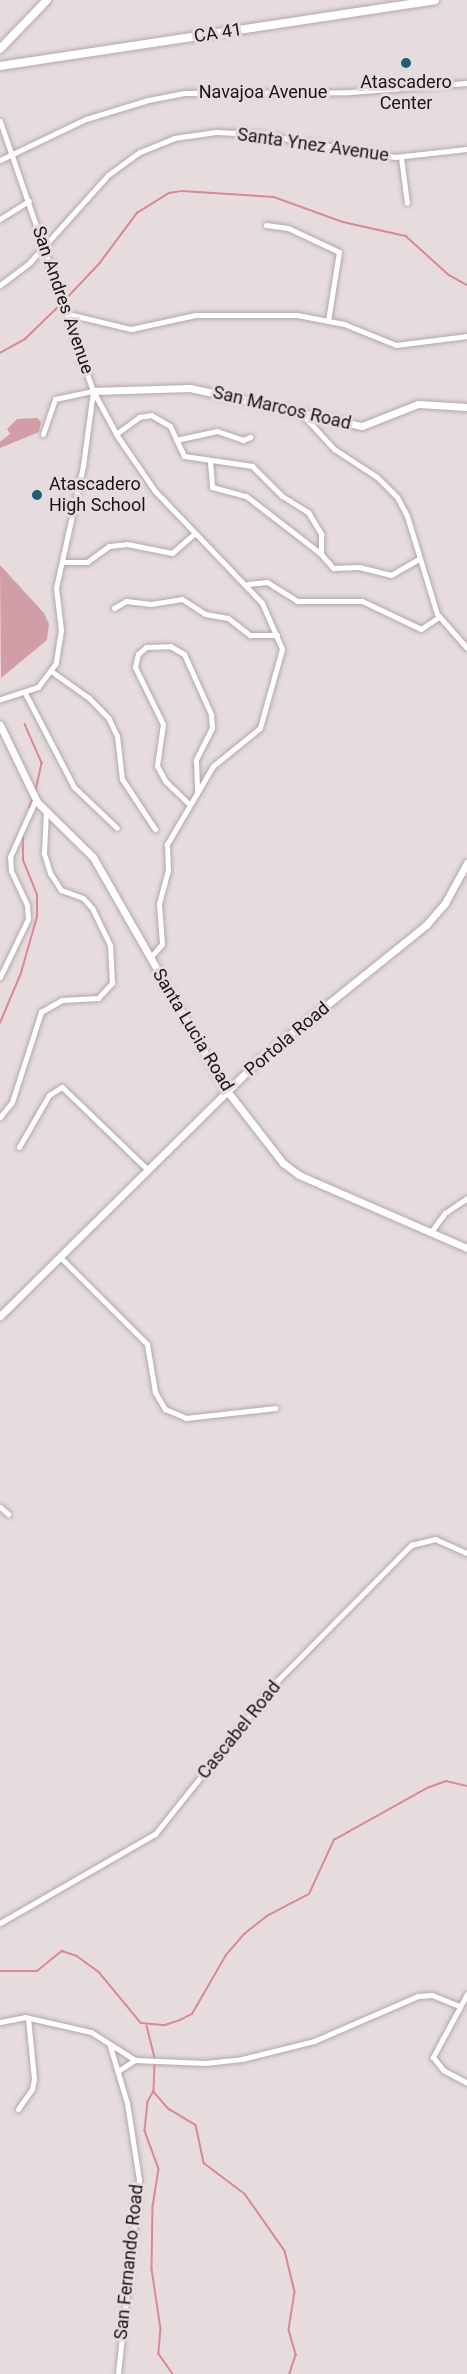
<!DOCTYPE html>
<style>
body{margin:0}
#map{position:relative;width:467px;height:2374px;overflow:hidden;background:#e7dcdd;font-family:Roboto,sans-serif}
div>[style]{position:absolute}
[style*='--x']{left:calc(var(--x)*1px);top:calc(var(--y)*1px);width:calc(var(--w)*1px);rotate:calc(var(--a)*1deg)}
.green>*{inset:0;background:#d19ea7}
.stream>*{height:1.5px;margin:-0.75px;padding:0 0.75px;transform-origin:0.75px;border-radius:0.75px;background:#da8798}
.roads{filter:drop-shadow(0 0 2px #b3a8aa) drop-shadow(0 0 2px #b3a8aa)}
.minor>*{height:5px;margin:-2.5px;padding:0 2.5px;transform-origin:2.5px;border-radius:2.5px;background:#fff}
.tertiary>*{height:7px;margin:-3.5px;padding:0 3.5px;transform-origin:3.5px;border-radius:3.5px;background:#fff}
.secondary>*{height:8px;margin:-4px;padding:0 4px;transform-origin:4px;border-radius:4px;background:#fff}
.primary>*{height:8px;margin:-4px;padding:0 4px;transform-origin:4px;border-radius:4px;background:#fff}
.dots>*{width:16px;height:16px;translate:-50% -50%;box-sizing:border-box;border:3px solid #e7dcdd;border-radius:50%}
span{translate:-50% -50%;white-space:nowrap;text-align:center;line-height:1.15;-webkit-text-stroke:6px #e7dcdd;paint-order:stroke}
.street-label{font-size:18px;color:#191516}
.poi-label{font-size:18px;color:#191516}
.left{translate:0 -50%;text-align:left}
</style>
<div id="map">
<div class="green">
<div style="clip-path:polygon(37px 418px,41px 422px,39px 432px,0 448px,0 442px,10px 434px,7px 429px,17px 419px)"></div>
<div style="clip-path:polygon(0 565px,44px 613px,49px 624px,47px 640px,1px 678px)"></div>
</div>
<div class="stream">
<div style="--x:64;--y:301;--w:51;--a:-46.6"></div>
<div style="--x:99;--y:264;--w:64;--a:-53.3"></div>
<div style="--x:137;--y:213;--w:38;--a:-32"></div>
<div style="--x:169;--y:193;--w:13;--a:-9"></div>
<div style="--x:182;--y:191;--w:92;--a:3.7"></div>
<div style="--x:274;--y:197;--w:73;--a:19.9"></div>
<div style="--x:343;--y:222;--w:65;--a:12.5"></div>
<div style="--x:406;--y:236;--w:58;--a:42.2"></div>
<div style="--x:449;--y:275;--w:21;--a:29"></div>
<div style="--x:0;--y:353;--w:29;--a:-29"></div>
<div style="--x:25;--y:339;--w:49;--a:-44.2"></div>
<div style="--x:25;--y:724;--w:43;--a:66.4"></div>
<div style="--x:42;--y:763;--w:29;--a:102"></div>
<div style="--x:29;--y:808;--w:11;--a:-68"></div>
<div style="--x:0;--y:1023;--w:54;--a:-67.2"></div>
<div style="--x:21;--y:973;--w:58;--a:-74.1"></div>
<div style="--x:37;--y:917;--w:22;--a:-90"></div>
<div style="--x:37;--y:895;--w:37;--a:-112"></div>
<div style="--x:23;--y:861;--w:28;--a:-90"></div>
<div style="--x:0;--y:1971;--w:37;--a:0"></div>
<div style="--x:37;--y:1971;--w:32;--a:-39"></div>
<div style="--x:62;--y:1951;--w:16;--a:18"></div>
<div style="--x:77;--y:1956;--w:27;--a:36"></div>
<div style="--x:99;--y:1972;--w:66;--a:50.5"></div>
<div style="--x:141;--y:2023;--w:24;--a:5"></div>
<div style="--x:165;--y:2025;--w:16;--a:-18"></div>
<div style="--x:180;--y:2020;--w:13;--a:-27"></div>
<div style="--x:192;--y:2014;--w:68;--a:-60"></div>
<div style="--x:226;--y:1955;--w:28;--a:-49"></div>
<div style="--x:244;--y:1934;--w:29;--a:-38"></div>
<div style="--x:267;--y:1916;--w:47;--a:-27.6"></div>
<div style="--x:309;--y:1894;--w:60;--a:-65.2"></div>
<div style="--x:334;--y:1840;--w:107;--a:-29.2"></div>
<div style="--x:427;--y:1788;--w:20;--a:-20"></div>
<div style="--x:446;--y:1781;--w:22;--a:13"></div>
<div style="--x:147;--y:2026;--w:33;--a:76"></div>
<div style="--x:155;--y:2063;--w:28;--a:92"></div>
<div style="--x:154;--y:2091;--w:13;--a:119"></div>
<div style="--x:148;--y:2102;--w:29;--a:96"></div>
<div style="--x:145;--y:2131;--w:40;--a:69.8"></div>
<div style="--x:159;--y:2169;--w:37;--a:99"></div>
<div style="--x:153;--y:2206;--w:63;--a:90.9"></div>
<div style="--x:152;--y:2269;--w:61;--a:81.5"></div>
<div style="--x:161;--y:2329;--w:25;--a:95"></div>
<div style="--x:159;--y:2354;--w:24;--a:55"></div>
<div style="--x:154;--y:2092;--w:23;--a:49"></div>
<div style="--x:169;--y:2109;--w:31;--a:31"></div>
<div style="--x:196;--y:2125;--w:39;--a:78"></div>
<div style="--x:204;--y:2163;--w:51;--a:37.1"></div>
<div style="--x:245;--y:2194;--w:70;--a:54.9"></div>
<div style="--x:285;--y:2251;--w:42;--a:76.3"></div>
<div style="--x:295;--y:2292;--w:38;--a:99"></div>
<div style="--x:289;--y:2330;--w:26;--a:74"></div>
<div style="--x:296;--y:2355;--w:20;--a:108"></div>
</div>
<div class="roads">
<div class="minor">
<div style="--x:0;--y:121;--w:286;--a:71"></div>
<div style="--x:93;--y:391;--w:76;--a:97.6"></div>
<div style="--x:83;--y:466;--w:125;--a:102.5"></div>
<div style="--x:56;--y:588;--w:42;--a:83.2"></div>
<div style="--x:61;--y:630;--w:33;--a:99"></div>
<div style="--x:56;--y:663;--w:30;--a:127"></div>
<div style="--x:38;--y:687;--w:40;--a:162"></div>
<div style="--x:401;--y:157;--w:46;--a:82.6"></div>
<div style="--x:0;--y:160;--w:95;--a:-25.5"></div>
<div style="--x:86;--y:119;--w:65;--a:-17"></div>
<div style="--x:148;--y:100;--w:37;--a:-11"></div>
<div style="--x:184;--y:93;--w:166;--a:-0.3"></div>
<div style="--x:350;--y:92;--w:117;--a:-4.4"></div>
<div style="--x:0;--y:219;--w:34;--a:-32"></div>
<div style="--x:266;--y:225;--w:22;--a:8"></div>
<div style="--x:288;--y:228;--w:56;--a:25.2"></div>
<div style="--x:339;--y:252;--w:70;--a:99.1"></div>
<div style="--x:0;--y:285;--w:38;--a:-37"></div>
<div style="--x:30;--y:262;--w:117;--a:-48.1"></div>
<div style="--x:108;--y:175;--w:39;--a:-36"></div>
<div style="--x:140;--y:152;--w:37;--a:-22"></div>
<div style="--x:174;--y:138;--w:42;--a:-8.1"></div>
<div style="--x:216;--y:132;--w:43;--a:2.7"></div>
<div style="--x:259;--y:134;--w:138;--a:9.6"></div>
<div style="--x:395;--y:157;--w:72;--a:-6.3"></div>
<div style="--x:68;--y:314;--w:65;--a:13.4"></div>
<div style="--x:131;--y:329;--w:66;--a:-12.2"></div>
<div style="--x:196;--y:315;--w:101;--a:0"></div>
<div style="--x:297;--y:315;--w:48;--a:10.8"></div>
<div style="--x:344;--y:324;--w:56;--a:22"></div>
<div style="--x:396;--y:345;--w:72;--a:-7.2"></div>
<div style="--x:301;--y:413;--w:49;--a:47.5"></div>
<div style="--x:334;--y:449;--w:51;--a:33.1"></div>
<div style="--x:377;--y:477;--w:28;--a:45"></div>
<div style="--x:397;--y:497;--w:21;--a:62"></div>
<div style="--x:407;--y:516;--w:102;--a:73"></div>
<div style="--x:437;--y:614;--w:45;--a:48.6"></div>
<div style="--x:43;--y:434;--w:37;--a:-71"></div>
<div style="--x:55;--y:399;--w:39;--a:-12"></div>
<div style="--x:93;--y:391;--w:52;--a:61.5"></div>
<div style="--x:118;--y:437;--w:65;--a:55.6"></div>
<div style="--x:155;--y:491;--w:155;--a:46.3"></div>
<div style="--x:262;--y:603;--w:50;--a:66.5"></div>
<div style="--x:282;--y:649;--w:82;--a:105.6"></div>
<div style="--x:260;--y:728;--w:60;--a:141"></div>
<div style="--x:213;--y:766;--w:91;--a:120.5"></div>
<div style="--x:167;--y:844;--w:26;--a:88"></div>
<div style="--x:168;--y:870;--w:35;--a:105"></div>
<div style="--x:159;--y:904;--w:40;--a:85.7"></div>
<div style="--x:162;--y:944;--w:18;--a:131"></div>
<div style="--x:116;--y:434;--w:29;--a:-36"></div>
<div style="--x:139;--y:417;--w:12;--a:-9"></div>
<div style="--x:151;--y:415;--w:22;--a:30"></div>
<div style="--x:170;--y:426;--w:33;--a:65"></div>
<div style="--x:184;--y:456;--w:69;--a:8.4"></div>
<div style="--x:252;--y:466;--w:42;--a:45"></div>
<div style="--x:282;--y:496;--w:31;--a:32"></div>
<div style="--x:308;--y:512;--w:26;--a:59"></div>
<div style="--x:321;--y:534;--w:20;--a:90"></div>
<div style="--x:321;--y:554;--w:18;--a:49"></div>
<div style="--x:333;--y:568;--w:26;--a:-2"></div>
<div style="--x:359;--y:567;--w:33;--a:14"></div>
<div style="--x:391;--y:575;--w:32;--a:-30"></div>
<div style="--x:176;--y:440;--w:42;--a:-12.4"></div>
<div style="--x:217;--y:431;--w:28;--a:19"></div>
<div style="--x:243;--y:440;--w:8;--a:-23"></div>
<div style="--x:210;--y:462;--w:25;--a:85"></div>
<div style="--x:212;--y:487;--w:35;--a:15"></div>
<div style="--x:246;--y:496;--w:95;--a:37.7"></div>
<div style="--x:63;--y:562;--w:24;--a:0"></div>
<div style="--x:87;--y:562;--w:27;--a:-36"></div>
<div style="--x:109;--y:546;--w:18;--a:-6"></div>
<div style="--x:127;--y:544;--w:46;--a:11.3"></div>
<div style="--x:172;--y:553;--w:30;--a:-41"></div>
<div style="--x:248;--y:584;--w:19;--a:-6"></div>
<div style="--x:267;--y:582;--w:36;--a:32"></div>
<div style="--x:297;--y:601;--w:65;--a:0"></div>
<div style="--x:362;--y:601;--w:65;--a:25.4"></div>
<div style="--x:421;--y:629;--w:22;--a:-34"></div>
<div style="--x:114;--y:608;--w:14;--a:-30"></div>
<div style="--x:126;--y:601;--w:25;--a:7"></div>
<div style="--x:151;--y:604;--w:31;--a:-9"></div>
<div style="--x:182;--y:599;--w:27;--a:33"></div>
<div style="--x:205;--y:614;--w:23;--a:10"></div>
<div style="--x:228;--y:618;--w:28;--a:38"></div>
<div style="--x:250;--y:635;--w:27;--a:0"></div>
<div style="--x:51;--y:671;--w:47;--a:35.4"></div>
<div style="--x:89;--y:698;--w:29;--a:46"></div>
<div style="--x:109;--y:719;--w:19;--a:65"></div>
<div style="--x:117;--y:736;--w:43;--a:83.4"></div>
<div style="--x:122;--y:779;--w:60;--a:56.6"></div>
<div style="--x:25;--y:693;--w:106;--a:62.5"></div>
<div style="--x:74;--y:787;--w:59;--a:43.6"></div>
<div style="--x:189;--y:804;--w:32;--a:-136"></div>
<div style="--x:166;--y:782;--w:18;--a:-119"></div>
<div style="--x:157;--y:766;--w:42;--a:-81.9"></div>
<div style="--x:163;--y:724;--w:64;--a:-116.2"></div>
<div style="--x:135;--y:667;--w:13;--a:-77"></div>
<div style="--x:138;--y:654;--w:11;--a:-41"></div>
<div style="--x:146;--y:647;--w:24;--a:-2"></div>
<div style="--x:170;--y:646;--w:16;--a:30"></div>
<div style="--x:184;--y:654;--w:66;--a:65.8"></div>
<div style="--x:211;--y:714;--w:14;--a:86"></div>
<div style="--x:212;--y:728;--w:36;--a:117"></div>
<div style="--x:196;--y:760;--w:33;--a:88"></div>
<div style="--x:0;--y:977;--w:64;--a:-64.2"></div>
<div style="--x:28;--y:919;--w:14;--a:-94"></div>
<div style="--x:27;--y:905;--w:38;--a:-115"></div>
<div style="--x:11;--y:870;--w:13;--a:-94"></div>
<div style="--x:10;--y:857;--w:64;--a:-65.9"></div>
<div style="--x:0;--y:1117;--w:19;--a:-51"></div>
<div style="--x:12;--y:1102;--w:95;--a:-72.1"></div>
<div style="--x:41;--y:1012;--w:24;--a:-30"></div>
<div style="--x:62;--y:1000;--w:36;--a:-3"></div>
<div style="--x:98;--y:998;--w:21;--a:-47"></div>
<div style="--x:112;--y:983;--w:38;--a:-93"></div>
<div style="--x:110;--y:945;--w:41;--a:-115.9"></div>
<div style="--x:92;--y:908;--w:13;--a:-132"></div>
<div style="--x:83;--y:898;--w:23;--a:-160"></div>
<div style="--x:61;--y:890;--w:20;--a:-123"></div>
<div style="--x:50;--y:873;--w:21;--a:-107"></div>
<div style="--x:44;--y:853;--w:43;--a:-87.3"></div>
<div style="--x:19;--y:1147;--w:60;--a:-60"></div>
<div style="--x:49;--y:1095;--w:15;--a:-32"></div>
<div style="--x:62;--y:1087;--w:120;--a:44"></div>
<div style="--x:431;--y:1232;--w:24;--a:-54"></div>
<div style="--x:445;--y:1213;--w:27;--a:-34"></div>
<div style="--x:60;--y:1257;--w:123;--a:45"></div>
<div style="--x:147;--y:1344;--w:49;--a:80.5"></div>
<div style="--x:155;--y:1392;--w:20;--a:60"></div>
<div style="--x:165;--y:1409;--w:23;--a:23"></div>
<div style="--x:186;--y:1418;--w:90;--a:-6.4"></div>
<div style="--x:0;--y:1507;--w:11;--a:41"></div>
<div style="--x:0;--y:1923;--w:179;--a:-29.9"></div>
<div style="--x:155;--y:1834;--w:197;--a:-51.4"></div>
<div style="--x:278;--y:1680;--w:190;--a:-45.4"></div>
<div style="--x:411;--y:1545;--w:25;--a:-14"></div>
<div style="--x:435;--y:1539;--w:35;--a:24"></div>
<div style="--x:467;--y:1994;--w:72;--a:118.4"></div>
<div style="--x:433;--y:2057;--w:16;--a:52"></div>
<div style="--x:443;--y:2070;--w:27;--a:28"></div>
<div style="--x:0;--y:2022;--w:25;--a:-11"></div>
<div style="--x:25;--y:2017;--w:68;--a:12.8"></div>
<div style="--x:91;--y:2032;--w:52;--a:32.5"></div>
<div style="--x:135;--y:2060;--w:70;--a:2.5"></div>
<div style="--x:205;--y:2063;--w:37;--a:-6"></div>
<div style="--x:242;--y:2059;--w:74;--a:-14"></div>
<div style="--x:314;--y:2041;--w:113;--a:-23.4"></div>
<div style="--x:418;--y:1996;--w:14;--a:-4"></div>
<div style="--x:432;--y:1995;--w:29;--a:22"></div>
<div style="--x:110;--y:2046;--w:59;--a:73.4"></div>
<div style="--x:127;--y:2103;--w:78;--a:81.1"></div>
<div style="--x:139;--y:2180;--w:195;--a:96.2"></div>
<div style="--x:118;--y:2071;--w:20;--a:-33"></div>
<div style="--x:18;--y:2109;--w:24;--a:-55"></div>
<div style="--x:32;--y:2089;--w:10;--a:-79"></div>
<div style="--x:34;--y:2079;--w:61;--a:-95.6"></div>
</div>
<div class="tertiary">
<div style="--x:93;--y:391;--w:97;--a:-1.8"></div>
<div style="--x:190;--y:388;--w:176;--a:12.5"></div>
<div style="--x:362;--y:426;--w:60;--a:-21.4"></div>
<div style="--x:418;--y:404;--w:49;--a:3.5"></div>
<div style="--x:0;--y:725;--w:85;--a:64.3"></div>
<div style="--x:37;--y:802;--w:78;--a:44.5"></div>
<div style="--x:93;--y:857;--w:265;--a:60.3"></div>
<div style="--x:224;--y:1087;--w:96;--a:52.2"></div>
<div style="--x:283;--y:1163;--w:20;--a:37"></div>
<div style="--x:299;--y:1175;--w:183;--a:23.5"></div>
<div style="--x:0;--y:1316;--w:368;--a:-44.7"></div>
<div style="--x:262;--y:1057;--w:211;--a:-38.8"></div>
<div style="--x:426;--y:925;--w:29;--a:-49"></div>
<div style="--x:445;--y:903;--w:46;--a:-61.2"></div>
</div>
<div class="secondary">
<div style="--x:0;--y:49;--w:68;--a:-46.2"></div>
</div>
<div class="primary">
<div style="--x:0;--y:66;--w:440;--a:-8.6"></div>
</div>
</div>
<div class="dots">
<div style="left:406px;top:63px;background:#1a6171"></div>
<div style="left:37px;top:495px;background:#1a6171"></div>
</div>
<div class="street-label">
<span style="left:218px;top:33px;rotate:-9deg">CA 41</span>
<span style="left:263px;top:92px">Navajoa Avenue</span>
<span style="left:313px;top:145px;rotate:8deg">Santa Ynez Avenue</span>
<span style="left:63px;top:300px;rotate:71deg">San Andres Avenue</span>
<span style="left:282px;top:408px;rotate:13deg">San Marcos Road</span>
<span style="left:193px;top:1030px;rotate:59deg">Santa Lucia Road</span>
<span style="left:287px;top:1039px;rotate:-40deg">Portola Road</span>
<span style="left:239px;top:1730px;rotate:-51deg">Cascabel Road</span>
<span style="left:129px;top:2262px;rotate:-84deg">San Fernando Road</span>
</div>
<div class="poi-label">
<span style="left:406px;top:93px">Atascadero<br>Center</span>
<span class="left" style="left:49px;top:495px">Atascadero<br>High School</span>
</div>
</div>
